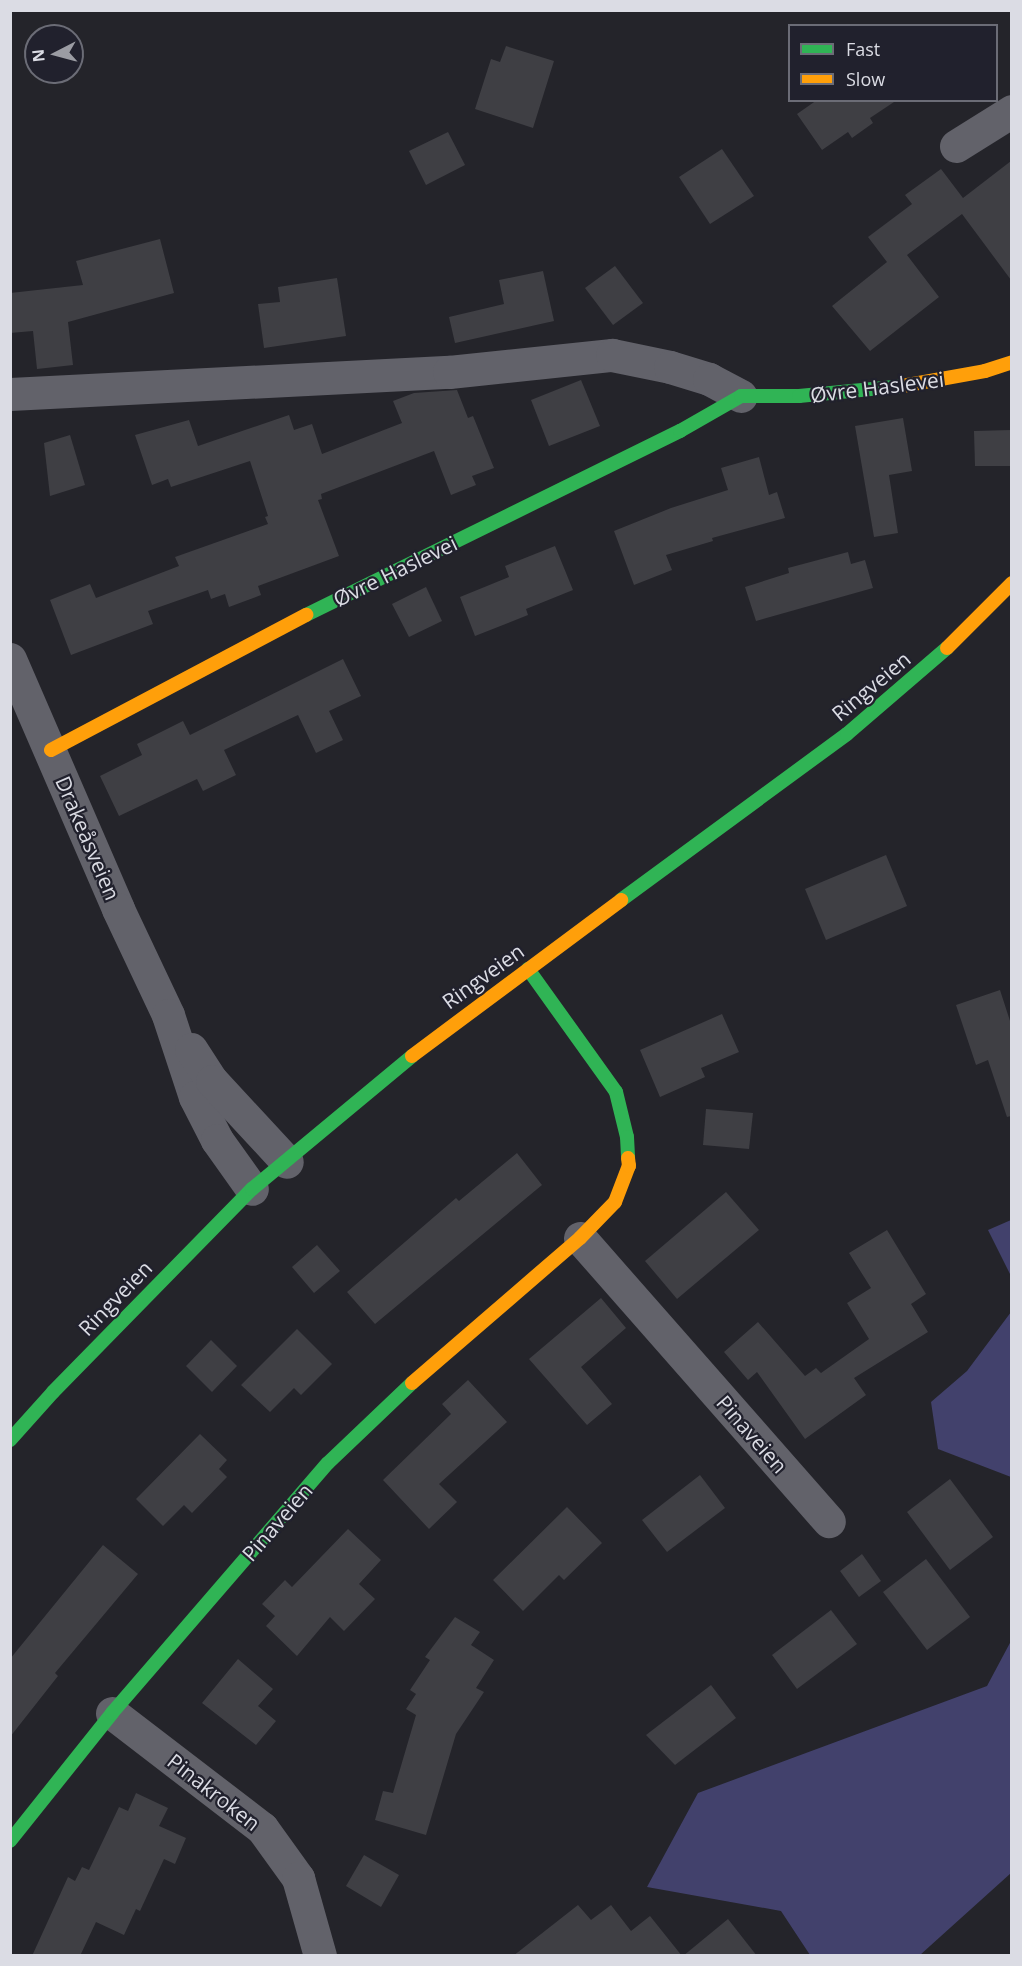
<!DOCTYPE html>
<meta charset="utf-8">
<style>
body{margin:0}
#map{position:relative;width:1022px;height:1966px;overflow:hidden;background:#24242a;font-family:"Open Sans",sans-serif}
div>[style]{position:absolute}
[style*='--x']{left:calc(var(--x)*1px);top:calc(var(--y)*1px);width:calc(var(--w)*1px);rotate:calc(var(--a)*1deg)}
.forest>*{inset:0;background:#42416c}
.building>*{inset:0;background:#3f3f44}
.street>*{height:33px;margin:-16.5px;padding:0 16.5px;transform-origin:16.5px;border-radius:16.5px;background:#62626a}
.fast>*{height:14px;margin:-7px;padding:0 7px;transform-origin:7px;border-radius:7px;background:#30b455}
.slow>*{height:14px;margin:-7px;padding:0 7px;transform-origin:7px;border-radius:7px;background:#ff9f0a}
span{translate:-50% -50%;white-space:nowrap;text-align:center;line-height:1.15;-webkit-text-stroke:4.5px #21212d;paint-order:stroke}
.street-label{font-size:21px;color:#dbdce4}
.frame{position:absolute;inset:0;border:12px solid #dbdce4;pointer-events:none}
.legend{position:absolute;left:788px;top:24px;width:210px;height:78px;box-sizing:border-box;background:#21212d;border:2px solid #6b6c76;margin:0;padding:8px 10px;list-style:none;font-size:18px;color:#dbdce4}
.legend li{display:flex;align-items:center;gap:12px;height:30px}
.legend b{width:30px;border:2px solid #6b6c76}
.north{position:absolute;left:24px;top:24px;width:60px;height:60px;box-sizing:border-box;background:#21212d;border:2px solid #6b6c76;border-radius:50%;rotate:264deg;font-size:16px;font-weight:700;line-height:24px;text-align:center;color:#dbdce4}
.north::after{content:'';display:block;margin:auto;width:21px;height:27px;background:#9b9ca3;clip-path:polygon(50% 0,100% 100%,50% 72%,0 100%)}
</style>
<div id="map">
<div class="forest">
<div style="clip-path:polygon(1011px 1220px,1011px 1276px,988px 1230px)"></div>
<div style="clip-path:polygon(1011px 1312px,1011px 1477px,938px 1449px,931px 1402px,967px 1371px)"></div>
<div style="clip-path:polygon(1011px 1641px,1011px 1873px,920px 1955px,810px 1955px,781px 1911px,647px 1887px,698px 1793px,987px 1686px)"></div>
</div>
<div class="building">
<div style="clip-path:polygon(506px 46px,554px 61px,533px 128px,475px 109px,491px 59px,500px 62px)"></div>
<div style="clip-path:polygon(817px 100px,897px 100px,870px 118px,873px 123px,852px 138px,848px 132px,822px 150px,797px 114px)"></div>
<div style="clip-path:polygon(448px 132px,465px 165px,426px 185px,409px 151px)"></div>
<div style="clip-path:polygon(722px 149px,754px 196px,710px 224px,679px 177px)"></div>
<div style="clip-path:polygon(1011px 161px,1011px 280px,962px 214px,907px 255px,939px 297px,870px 351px,832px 306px,887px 262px,868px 237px,912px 204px,905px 195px,941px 169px,963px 198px)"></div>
<div style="clip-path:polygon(160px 239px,174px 293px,68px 322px,73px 365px,37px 369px,33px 331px,10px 333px,10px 293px,83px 285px,76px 261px)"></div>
<div style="clip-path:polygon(615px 266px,643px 303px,613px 325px,585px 288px)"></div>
<div style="clip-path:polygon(543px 271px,554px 321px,455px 343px,449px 317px,504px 304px,499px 280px)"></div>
<div style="clip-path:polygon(337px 278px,346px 336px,264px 348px,258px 304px,280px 302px,278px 287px)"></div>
<div style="clip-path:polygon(581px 380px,600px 426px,549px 446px,531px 400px)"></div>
<div style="clip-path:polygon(457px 390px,468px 418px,473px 416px,494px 468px,472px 476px,476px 485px,451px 495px,434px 451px,321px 494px,322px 499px,318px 500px,339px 556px,258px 586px,261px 595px,229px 607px,225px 594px,211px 599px,208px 590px,148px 611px,153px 624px,71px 655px,50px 600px,90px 584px,96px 598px,179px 566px,175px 557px,268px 524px,265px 517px,268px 516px,250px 461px,171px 487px,168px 479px,152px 485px,135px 435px,189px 420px,198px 446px,289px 415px,294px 430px,312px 424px,322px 454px,402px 423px,393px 401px,414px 393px)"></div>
<div style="clip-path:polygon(903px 418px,912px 471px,889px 475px,898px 533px,874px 537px,855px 426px)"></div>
<div style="clip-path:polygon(1011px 430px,1011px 466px,975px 466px,974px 431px)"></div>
<div style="clip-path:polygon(70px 435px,85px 485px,50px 496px,44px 443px)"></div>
<div style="clip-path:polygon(759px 457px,769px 495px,777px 492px,785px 518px,712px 538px,713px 541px,666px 555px,672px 570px,634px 585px,614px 531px,671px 508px,728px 490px,721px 468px)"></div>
<div style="clip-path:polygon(555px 546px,573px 590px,526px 609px,528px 615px,475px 636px,460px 597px,509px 577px,505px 566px)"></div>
<div style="clip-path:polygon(848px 552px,851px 564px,865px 560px,873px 588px,756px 621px,745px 587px,789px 573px,788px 568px)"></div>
<div style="clip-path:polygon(426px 587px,442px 621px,409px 637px,392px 604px)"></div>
<div style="clip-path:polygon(343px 659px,361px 696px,329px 711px,343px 740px,316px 753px,298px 715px,224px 750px,236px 775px,203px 791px,197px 779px,119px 816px,100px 776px,142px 755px,137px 744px,183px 721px,190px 735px)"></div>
<div style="clip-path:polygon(886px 855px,907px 906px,826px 940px,805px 889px)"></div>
<div style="clip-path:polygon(1000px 990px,1011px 1024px,1011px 1116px,1007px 1117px,988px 1060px,976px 1065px,956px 1005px)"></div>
<div style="clip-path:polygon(722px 1014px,739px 1052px,701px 1068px,705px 1077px,660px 1097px,640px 1050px)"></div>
<div style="clip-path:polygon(706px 1109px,753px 1113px,749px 1149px,703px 1145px)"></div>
<div style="clip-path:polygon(517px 1153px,542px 1185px,375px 1324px,347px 1292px,456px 1198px,459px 1201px)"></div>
<div style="clip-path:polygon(726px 1192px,759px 1230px,677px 1299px,645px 1261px)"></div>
<div style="clip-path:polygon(887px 1230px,926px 1294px,911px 1304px,928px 1332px,854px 1378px,866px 1395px,805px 1439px,757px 1372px,748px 1380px,724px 1352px,758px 1322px,805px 1376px,816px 1368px,821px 1373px,869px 1339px,847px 1303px,871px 1288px,849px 1253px)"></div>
<div style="clip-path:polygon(317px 1245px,340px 1271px,314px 1293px,292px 1267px)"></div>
<div style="clip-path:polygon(601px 1298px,626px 1328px,581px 1367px,612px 1404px,587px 1425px,529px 1359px)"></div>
<div style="clip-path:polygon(297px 1329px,332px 1364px,301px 1395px,294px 1388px,270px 1412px,241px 1385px)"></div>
<div style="clip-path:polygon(211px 1340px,237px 1366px,212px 1392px,186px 1366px)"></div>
<div style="clip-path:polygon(468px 1380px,507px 1422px,439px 1484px,457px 1502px,429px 1529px,383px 1480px,451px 1414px,442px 1404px)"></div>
<div style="clip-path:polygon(200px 1434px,227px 1460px,219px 1469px,227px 1477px,192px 1513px,184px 1505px,163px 1526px,136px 1499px)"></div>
<div style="clip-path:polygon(700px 1475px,725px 1508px,667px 1552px,642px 1520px)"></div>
<div style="clip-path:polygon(950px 1479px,993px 1537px,950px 1570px,907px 1512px)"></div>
<div style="clip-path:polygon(567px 1507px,602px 1543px,564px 1580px,559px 1575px,523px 1611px,493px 1580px)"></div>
<div style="clip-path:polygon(348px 1529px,381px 1560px,359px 1584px,375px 1599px,344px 1631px,330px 1617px,297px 1656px,266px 1626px,275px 1616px,262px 1604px,285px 1580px,292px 1587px)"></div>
<div style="clip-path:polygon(103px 1545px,138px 1574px,55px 1673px,58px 1676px,10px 1737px,10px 1659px)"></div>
<div style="clip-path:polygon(862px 1554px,881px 1581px,859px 1597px,840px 1571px)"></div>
<div style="clip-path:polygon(926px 1559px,970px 1617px,927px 1650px,883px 1592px)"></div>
<div style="clip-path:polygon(831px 1610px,857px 1644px,797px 1689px,772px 1655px)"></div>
<div style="clip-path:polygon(455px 1617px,480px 1632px,471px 1645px,494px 1660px,476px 1688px,484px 1692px,456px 1734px,426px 1835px,375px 1820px,383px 1791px,393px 1793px,416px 1715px,406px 1709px,416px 1694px,410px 1690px,430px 1660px,425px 1657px)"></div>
<div style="clip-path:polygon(238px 1659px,273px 1689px,258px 1706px,276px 1721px,256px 1745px,202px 1703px)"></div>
<div style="clip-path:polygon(711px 1685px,736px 1718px,675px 1765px,646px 1735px)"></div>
<div style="clip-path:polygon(136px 1793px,168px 1808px,159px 1826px,186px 1838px,175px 1864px,164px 1859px,140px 1911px,136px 1909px,124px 1935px,96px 1922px,80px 1956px,32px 1956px,68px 1877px,75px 1881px,82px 1867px,89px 1870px,119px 1807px,128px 1811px)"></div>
<div style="clip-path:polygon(364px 1855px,399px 1875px,381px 1907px,346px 1886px)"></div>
<div style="clip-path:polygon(578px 1905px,591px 1920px,611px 1905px,631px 1931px,650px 1916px,682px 1956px,513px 1956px)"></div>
<div style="clip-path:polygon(728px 1919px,757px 1956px,683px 1956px)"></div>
</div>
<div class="street">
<div style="--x:956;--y:146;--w:66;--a:-32"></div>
<div style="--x:10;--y:394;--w:440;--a:-2.9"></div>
<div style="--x:449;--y:372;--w:164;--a:-6"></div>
<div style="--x:612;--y:355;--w:59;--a:11.7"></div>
<div style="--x:670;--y:367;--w:41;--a:17.1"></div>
<div style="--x:709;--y:379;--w:36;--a:28"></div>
<div style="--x:10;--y:659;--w:272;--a:66.6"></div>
<div style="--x:118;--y:909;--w:117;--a:64.7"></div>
<div style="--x:168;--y:1015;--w:86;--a:71.8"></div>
<div style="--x:195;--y:1097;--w:48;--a:62.9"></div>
<div style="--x:217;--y:1140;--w:60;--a:54.5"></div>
<div style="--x:191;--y:1049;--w:38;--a:57"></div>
<div style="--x:212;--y:1081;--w:110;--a:47.2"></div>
<div style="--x:580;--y:1238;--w:377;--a:48.7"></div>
<div style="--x:112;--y:1713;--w:189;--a:37.5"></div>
<div style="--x:262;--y:1828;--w:62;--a:54.2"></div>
<div style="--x:298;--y:1878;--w:81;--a:74.2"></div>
</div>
<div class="fast">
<div style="--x:306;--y:615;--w:417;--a:-26.2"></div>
<div style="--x:680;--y:431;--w:70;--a:-29.8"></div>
<div style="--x:741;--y:396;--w:58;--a:0"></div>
<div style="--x:799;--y:396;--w:103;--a:-5.5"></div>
<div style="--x:621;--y:900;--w:280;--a:-36.3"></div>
<div style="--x:847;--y:734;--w:132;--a:-40.7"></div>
<div style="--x:528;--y:969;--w:151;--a:54.4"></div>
<div style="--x:616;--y:1092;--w:46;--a:76.3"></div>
<div style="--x:627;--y:1137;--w:21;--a:87"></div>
<div style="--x:10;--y:1440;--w:64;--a:-48.1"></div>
<div style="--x:53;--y:1392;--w:284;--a:-45.6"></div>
<div style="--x:252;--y:1189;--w:208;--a:-39.7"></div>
<div style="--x:10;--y:1841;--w:164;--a:-51.4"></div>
<div style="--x:112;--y:1713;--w:330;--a:-49.2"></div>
<div style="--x:328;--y:1463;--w:116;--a:-43.6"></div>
</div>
<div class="slow">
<div style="--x:902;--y:386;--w:84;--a:-10.2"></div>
<div style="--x:985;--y:371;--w:28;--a:-18"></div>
<div style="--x:947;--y:648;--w:92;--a:-45"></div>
<div style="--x:51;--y:750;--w:289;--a:-27.9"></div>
<div style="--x:412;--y:1056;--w:261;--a:-36.7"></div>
<div style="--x:412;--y:1383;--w:222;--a:-40.8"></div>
<div style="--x:580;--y:1238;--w:50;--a:-45.8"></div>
<div style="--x:615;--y:1202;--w:39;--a:-69"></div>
<div style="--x:629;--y:1166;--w:8;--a:-97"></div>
</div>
<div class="street-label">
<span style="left:877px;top:387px;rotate:-7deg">Øvre Haslevei</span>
<span style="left:395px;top:571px;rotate:-26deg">Øvre Haslevei</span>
<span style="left:871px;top:686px;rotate:-40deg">Ringveien</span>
<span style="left:88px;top:838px;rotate:67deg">Drakeåsveien</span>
<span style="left:483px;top:976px;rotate:-36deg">Ringveien</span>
<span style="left:115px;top:1298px;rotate:-46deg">Ringveien</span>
<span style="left:752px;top:1434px;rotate:49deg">Pinaveien</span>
<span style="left:277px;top:1522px;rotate:-49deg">Pinaveien</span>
<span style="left:214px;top:1792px;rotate:38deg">Pinakroken</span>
</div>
<div class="frame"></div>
<ul class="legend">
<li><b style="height:8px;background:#30b455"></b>Fast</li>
<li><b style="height:8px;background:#ff9f0a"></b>Slow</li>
</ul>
<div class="north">N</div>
</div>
